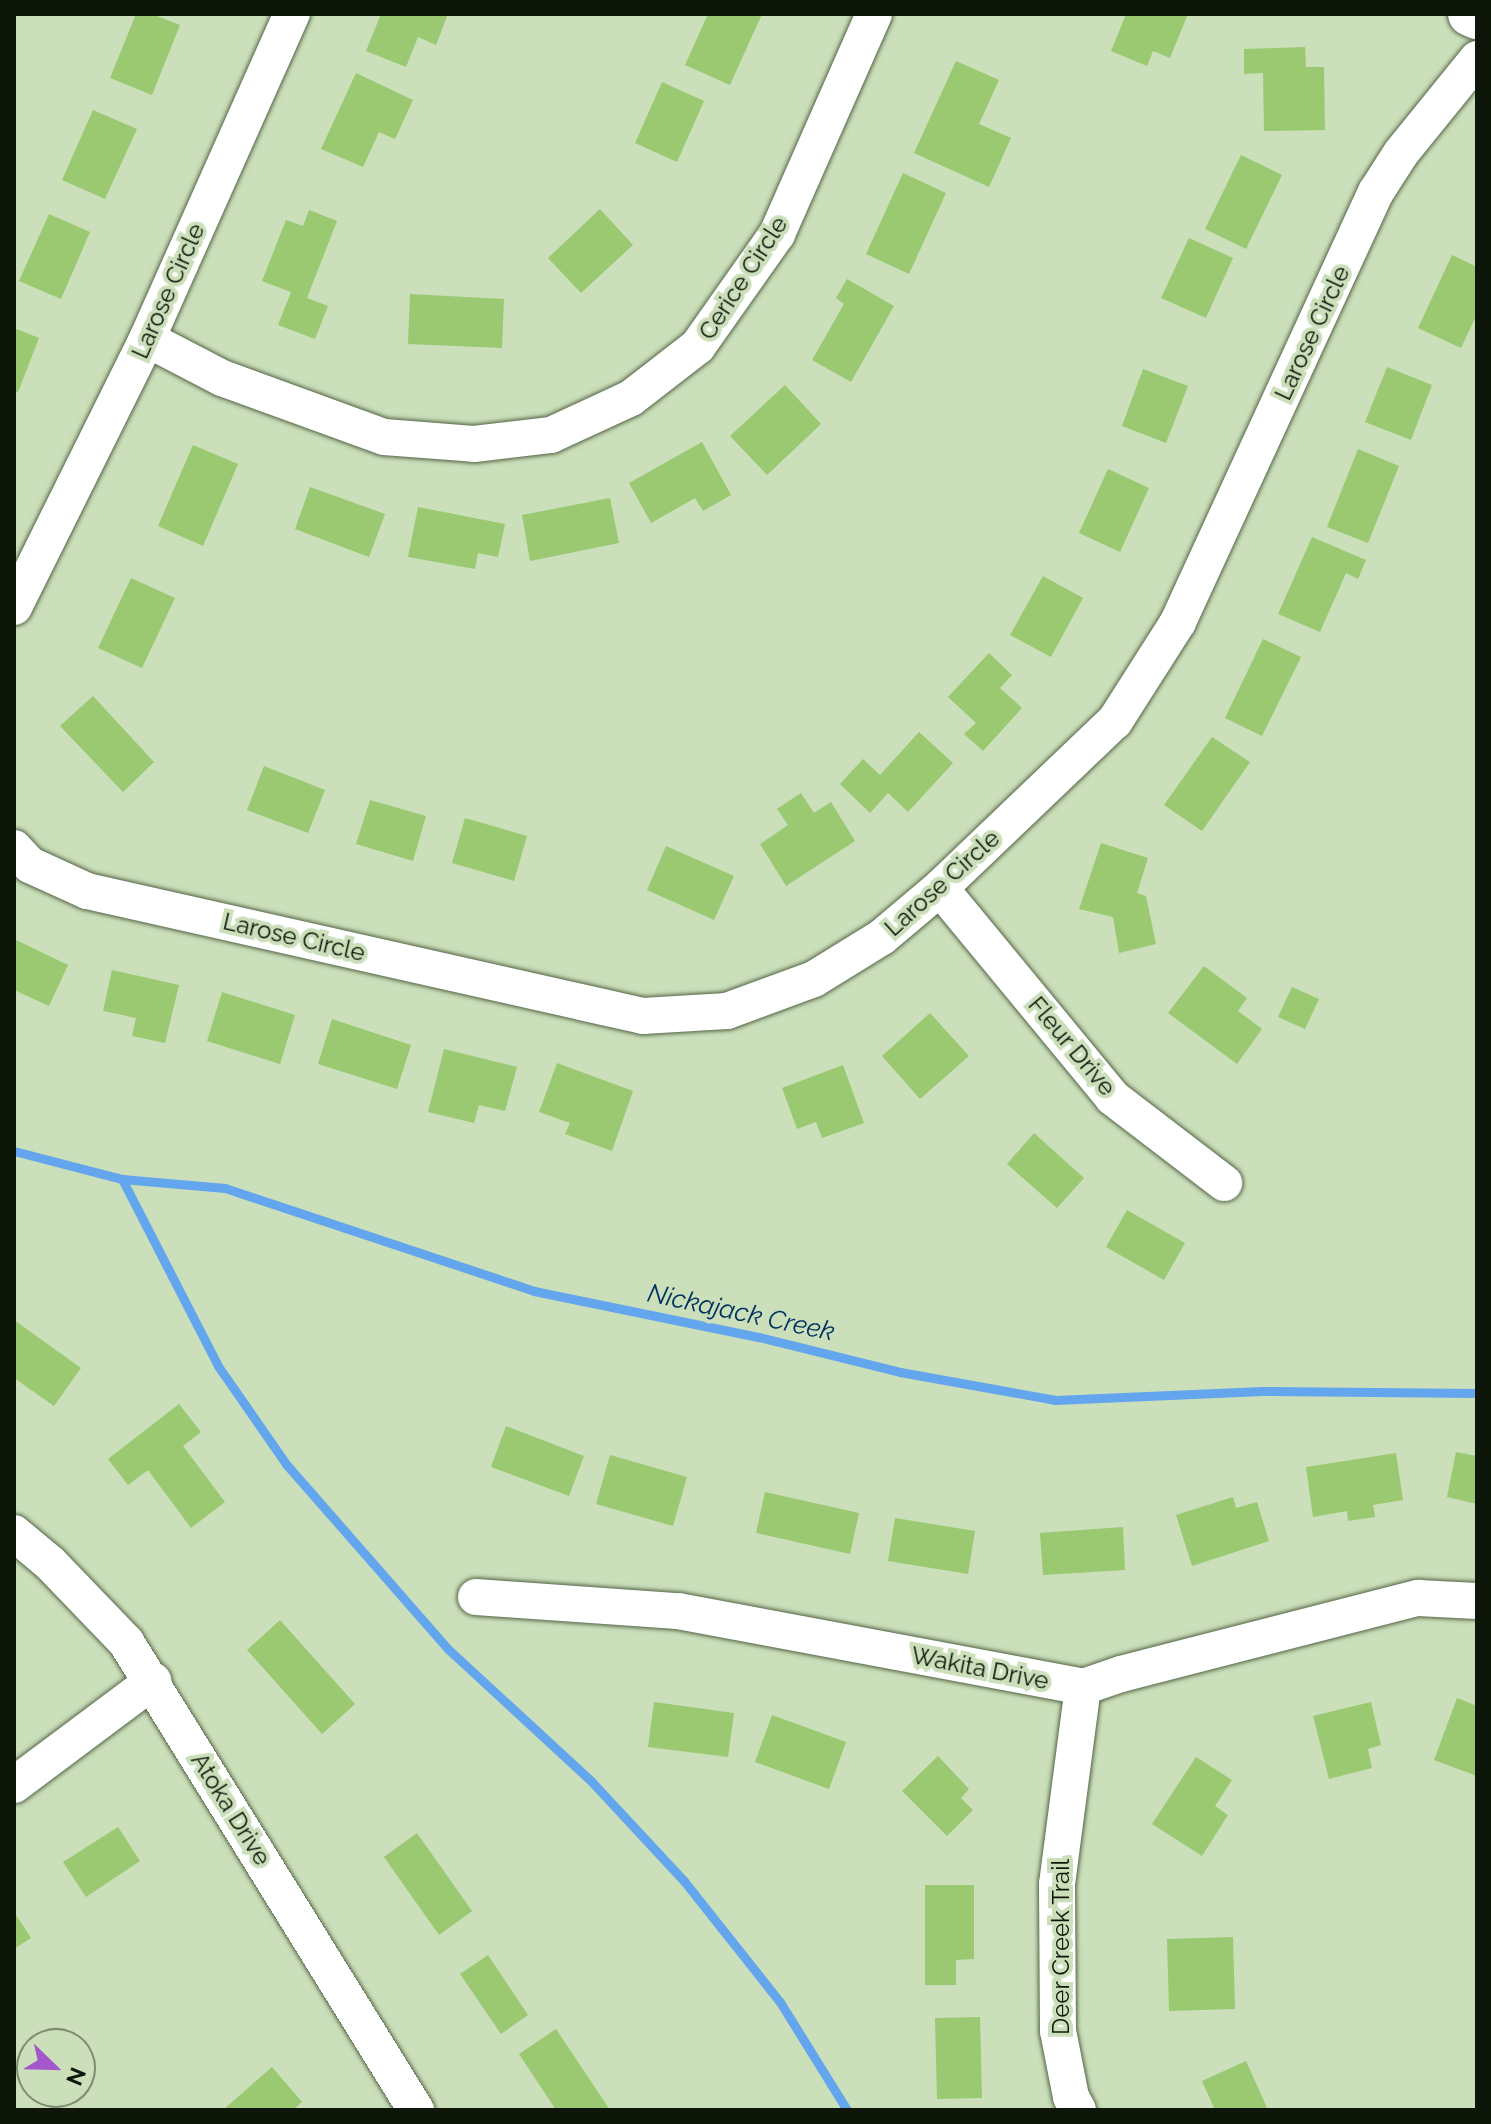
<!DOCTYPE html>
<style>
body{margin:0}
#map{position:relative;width:1491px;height:2124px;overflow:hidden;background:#cadfba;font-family:Raleway,sans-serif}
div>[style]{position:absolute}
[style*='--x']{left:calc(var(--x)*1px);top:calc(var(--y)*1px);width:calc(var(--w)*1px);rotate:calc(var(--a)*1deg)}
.stream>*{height:9px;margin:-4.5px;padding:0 4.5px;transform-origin:4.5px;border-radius:4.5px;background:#64a6ed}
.building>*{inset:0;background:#9ac972}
.roads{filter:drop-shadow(0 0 2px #546546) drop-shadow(0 0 2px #546546)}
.street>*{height:36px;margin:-18px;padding:0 18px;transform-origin:18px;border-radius:18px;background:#fff}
.secondary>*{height:44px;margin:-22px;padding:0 22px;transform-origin:22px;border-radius:22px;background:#fff}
span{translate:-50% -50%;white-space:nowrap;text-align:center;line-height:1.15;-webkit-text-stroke:8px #cadfba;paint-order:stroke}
.street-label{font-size:24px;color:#0e1509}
.water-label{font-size:26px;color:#013360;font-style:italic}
.frame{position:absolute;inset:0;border:16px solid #0e1509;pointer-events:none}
.north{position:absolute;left:16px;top:2028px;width:80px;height:80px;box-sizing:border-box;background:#cadfba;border:2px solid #7f8e73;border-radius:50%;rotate:113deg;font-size:22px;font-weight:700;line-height:32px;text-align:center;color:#0e1509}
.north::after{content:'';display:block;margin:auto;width:28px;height:36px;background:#a258cb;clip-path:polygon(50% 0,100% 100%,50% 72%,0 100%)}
</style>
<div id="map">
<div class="stream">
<div style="--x:14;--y:1151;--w:112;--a:14.5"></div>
<div style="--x:122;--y:1179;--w:103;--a:5"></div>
<div style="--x:225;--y:1188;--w:326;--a:18.4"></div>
<div style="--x:534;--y:1291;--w:230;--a:11.6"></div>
<div style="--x:759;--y:1337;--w:145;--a:13.9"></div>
<div style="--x:900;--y:1372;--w:158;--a:10.2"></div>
<div style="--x:1055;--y:1400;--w:207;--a:-2.5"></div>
<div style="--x:1262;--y:1391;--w:215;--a:0.5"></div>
<div style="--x:122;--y:1179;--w:210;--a:62.8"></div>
<div style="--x:218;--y:1366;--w:119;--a:55.2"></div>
<div style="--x:286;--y:1464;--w:246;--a:48.8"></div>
<div style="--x:448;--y:1649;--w:196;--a:42.7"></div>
<div style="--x:592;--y:1782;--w:135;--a:47.1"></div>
<div style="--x:684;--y:1881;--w:154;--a:51.6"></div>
<div style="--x:780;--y:2002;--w:127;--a:58.2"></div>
</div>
<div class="building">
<div style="clip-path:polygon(136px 14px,152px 14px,180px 25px,152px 95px,110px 78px)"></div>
<div style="clip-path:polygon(381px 14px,448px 14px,436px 45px,418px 37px,406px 67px,366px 51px)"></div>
<div style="clip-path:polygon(708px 14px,762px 14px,730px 85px,685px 65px)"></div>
<div style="clip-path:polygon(1126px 14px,1188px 14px,1170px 58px,1153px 51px,1147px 66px,1111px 51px)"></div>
<div style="clip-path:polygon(1305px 47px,1306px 67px,1324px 67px,1325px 130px,1264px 131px,1263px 73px,1244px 74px,1244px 49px)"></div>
<div style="clip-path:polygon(956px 61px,999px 80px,979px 124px,1011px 138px,989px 187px,914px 153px)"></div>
<div style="clip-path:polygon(356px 73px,413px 100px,395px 139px,379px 132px,363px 167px,321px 149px)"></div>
<div style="clip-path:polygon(662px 82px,704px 101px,677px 162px,635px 143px)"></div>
<div style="clip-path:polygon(93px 110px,137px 129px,105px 199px,62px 180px)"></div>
<div style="clip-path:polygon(1241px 155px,1282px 175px,1246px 249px,1205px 229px)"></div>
<div style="clip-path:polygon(903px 173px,946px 193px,909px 274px,866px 254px)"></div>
<div style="clip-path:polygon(600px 209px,633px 245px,581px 293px,548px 258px)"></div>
<div style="clip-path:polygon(309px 210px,337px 221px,307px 298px,328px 306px,315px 339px,278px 325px,291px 292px,262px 281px,286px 220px,303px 226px)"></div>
<div style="clip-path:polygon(49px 214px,90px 232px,61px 299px,19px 281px)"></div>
<div style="clip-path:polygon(1189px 238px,1233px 258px,1206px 318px,1161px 298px)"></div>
<div style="clip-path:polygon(1452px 255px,1477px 267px,1477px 314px,1461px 348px,1418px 328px)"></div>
<div style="clip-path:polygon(847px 279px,894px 306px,851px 382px,812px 360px,844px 304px,836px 298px)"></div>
<div style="clip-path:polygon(410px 294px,504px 299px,502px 348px,408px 344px)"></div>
<div style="clip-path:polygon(14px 328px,39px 338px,18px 392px,14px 391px)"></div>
<div style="clip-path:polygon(1387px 367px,1432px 385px,1411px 440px,1365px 422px)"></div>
<div style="clip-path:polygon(1143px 369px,1188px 386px,1166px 443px,1122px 426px)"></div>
<div style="clip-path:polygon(785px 385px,821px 424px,767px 475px,730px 436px)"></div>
<div style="clip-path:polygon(702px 442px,731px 495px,703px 511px,695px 498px,651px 523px,629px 483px)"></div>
<div style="clip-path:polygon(193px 445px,238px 464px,203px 546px,158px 526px)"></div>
<div style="clip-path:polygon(1358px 449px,1399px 466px,1368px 543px,1327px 527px)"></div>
<div style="clip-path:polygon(1108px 469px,1149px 488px,1120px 552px,1079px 533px)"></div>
<div style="clip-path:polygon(310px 487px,385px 514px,369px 557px,295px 529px)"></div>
<div style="clip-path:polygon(610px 498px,619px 543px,530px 561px,522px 515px)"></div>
<div style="clip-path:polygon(418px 507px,505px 524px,498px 557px,478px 553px,475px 569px,408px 557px)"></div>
<div style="clip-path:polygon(1312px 537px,1366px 560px,1358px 579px,1346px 573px,1320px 632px,1278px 614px)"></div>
<div style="clip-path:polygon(1043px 576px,1083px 598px,1051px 657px,1010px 635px)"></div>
<div style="clip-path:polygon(131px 578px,175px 598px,142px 668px,98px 648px)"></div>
<div style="clip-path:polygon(1263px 639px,1301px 657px,1262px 736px,1225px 718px)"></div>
<div style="clip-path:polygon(989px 653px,1012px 675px,1000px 688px,1022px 708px,983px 751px,964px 734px,976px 723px,948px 697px)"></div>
<div style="clip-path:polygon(93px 696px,154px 762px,123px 792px,60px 726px)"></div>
<div style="clip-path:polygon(919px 732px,953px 763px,908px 812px,888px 793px,870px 813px,840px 784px,863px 759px,880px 775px)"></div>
<div style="clip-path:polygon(1212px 737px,1250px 762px,1202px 831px,1164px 805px)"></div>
<div style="clip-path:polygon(264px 766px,325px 790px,308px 833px,247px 810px)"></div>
<div style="clip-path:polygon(801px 793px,814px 813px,831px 802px,855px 841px,786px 886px,760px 844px,788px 825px,777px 809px)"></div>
<div style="clip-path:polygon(370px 800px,426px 816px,413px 861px,356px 844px)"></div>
<div style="clip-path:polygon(465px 818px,527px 836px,514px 881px,452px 863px)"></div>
<div style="clip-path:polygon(1101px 843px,1148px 858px,1137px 893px,1146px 896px,1156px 944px,1119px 953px,1113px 917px,1079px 909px)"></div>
<div style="clip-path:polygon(666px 846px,734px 876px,714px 920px,647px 890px)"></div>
<div style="clip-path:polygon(14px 939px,68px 965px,49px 1006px,14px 990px)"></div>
<div style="clip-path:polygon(1204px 966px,1247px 998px,1238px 1011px,1262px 1029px,1237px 1064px,1168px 1013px)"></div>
<div style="clip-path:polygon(112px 970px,179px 985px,165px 1043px,132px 1036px,136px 1018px,103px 1011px)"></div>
<div style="clip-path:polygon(1292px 987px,1319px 999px,1305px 1029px,1278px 1017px)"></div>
<div style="clip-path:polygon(222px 992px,295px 1015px,280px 1064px,207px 1041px)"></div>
<div style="clip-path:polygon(930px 1013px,969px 1056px,920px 1099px,882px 1056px)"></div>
<div style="clip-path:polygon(332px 1019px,411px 1045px,397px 1089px,318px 1064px)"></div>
<div style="clip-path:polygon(444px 1049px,517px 1067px,505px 1111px,479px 1105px,474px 1123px,428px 1112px)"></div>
<div style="clip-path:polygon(557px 1063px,633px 1091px,612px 1151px,565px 1134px,570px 1123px,539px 1112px)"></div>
<div style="clip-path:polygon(843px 1065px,864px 1123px,822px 1138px,816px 1122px,797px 1129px,782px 1088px)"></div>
<div style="clip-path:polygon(1034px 1133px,1084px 1178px,1057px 1208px,1007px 1164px)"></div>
<div style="clip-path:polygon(1127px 1210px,1185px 1243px,1164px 1280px,1106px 1247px)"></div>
<div style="clip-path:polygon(14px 1320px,81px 1368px,54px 1406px,14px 1378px)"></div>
<div style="clip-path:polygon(179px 1404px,201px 1432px,183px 1446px,225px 1502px,191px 1528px,148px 1470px,128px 1485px,108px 1459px)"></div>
<div style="clip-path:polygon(506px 1426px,584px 1456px,569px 1496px,491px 1467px)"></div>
<div style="clip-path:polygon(1456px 1452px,1477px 1456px,1477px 1504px,1447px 1497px)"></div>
<div style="clip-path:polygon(1396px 1453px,1403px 1500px,1373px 1505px,1375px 1517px,1348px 1521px,1347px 1511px,1313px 1517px,1306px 1467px)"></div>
<div style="clip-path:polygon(610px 1455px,687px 1477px,673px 1526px,596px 1504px)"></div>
<div style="clip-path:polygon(765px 1492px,859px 1513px,850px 1554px,756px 1533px)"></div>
<div style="clip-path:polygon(1233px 1497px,1236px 1508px,1257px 1502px,1269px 1541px,1192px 1566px,1176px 1515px)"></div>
<div style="clip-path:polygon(895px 1518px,975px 1531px,968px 1574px,888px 1561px)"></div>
<div style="clip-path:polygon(1123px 1527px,1125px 1570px,1043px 1575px,1040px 1533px)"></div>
<div style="clip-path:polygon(280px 1620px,355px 1704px,322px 1734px,247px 1650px)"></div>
<div style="clip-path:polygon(1457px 1698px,1477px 1706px,1477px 1776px,1434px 1760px)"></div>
<div style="clip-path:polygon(654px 1702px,734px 1713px,728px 1757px,648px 1747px)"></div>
<div style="clip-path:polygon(1371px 1702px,1381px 1745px,1368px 1749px,1372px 1768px,1329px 1779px,1313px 1716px)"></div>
<div style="clip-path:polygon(772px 1715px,846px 1742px,829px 1789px,755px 1762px)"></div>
<div style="clip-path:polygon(938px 1756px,969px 1789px,961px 1798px,973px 1810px,947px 1836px,902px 1791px)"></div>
<div style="clip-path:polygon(1196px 1757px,1232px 1780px,1215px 1806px,1228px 1815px,1202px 1856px,1152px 1824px)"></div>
<div style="clip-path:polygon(118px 1827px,140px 1861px,86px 1897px,63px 1862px)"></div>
<div style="clip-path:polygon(417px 1833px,472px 1911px,439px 1935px,384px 1857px)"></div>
<div style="clip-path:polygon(925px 1885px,974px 1885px,974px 1959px,956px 1960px,956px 1985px,925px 1985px)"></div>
<div style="clip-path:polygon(14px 1912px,31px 1938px,14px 1949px)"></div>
<div style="clip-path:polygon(1233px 1937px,1235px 2009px,1169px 2011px,1167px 1939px)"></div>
<div style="clip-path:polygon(488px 1955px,528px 2015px,501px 2034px,460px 1974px)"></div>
<div style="clip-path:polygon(980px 2017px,982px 2098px,937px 2099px,935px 2018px)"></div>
<div style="clip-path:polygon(556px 2029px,610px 2110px,556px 2110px,519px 2054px)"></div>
<div style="clip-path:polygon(1246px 2061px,1268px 2110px,1215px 2110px,1202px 2081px)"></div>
<div style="clip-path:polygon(272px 2067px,302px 2102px,293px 2110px,223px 2110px)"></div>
</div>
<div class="roads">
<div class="street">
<div style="--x:147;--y:339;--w:85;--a:27.5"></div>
<div style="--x:222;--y:378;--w:172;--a:20"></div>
<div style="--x:384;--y:437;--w:90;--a:4.4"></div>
<div style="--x:474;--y:444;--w:78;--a:-6.7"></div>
<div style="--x:551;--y:435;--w:88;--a:-24.8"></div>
<div style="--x:631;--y:398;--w:85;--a:-37.8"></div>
<div style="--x:698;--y:346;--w:137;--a:-54.8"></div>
<div style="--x:777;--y:234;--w:240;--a:-66.2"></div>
<div style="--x:14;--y:607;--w:299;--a:-63.6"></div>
<div style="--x:147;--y:339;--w:356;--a:-66"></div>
<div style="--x:14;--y:848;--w:23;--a:47"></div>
<div style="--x:30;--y:865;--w:63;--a:24.5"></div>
<div style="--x:87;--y:891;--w:570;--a:12.67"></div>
<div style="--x:643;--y:1016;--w:84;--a:-3.4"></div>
<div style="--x:727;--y:1011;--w:93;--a:-20.2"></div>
<div style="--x:814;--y:979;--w:80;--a:-31.7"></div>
<div style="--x:882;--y:937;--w:76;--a:-40.2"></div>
<div style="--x:940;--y:888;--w:242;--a:-43.7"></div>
<div style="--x:1115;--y:721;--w:117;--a:-57.5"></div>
<div style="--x:1178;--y:622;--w:473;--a:-65.3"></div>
<div style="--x:1376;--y:192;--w:46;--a:-57.3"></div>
<div style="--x:1401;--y:153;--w:121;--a:-51"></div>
<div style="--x:940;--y:888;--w:272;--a:50.5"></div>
<div style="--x:1113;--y:1098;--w:140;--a:37.4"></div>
<div style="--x:14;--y:1533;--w:47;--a:39.8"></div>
<div style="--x:50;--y:1563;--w:110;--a:46.1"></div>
<div style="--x:126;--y:1642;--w:551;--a:58.22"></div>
<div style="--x:476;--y:1597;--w:202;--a:4"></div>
<div style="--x:678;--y:1611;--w:412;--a:10.6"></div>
<div style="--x:1083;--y:1687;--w:40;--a:-18.9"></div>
<div style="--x:1121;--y:1674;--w:307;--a:-14.4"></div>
<div style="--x:1418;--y:1598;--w:59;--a:2.9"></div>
<div style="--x:14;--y:1785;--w:174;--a:-36.8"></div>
<div style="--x:1078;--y:2110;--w:15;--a:-118"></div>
<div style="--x:1071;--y:2097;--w:67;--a:-101.1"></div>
<div style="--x:1058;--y:2031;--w:147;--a:-90.4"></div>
<div style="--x:1057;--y:1884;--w:199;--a:-82.5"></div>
</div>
<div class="secondary">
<div style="--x:1470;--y:14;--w:8;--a:23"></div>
</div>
</div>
<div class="street-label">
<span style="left:743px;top:278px;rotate:-57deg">Cerice Circle</span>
<span style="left:168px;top:291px;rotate:-66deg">Larose Circle</span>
<span style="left:1312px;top:333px;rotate:-65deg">Larose Circle</span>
<span style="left:942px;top:883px;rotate:-42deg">Larose Circle</span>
<span style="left:294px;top:937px;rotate:13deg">Larose Circle</span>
<span style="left:1072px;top:1046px;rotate:50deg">Fleur Drive</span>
<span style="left:980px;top:1668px;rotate:11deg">Wakita Drive</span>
<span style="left:231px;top:1809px;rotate:58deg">Atoka Drive</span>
<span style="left:1061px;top:1947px;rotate:-90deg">Deer Creek Trail</span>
</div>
<div class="water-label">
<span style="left:741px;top:1313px;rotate:12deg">Nickajack Creek</span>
</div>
<div class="frame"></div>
<div class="north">N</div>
</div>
